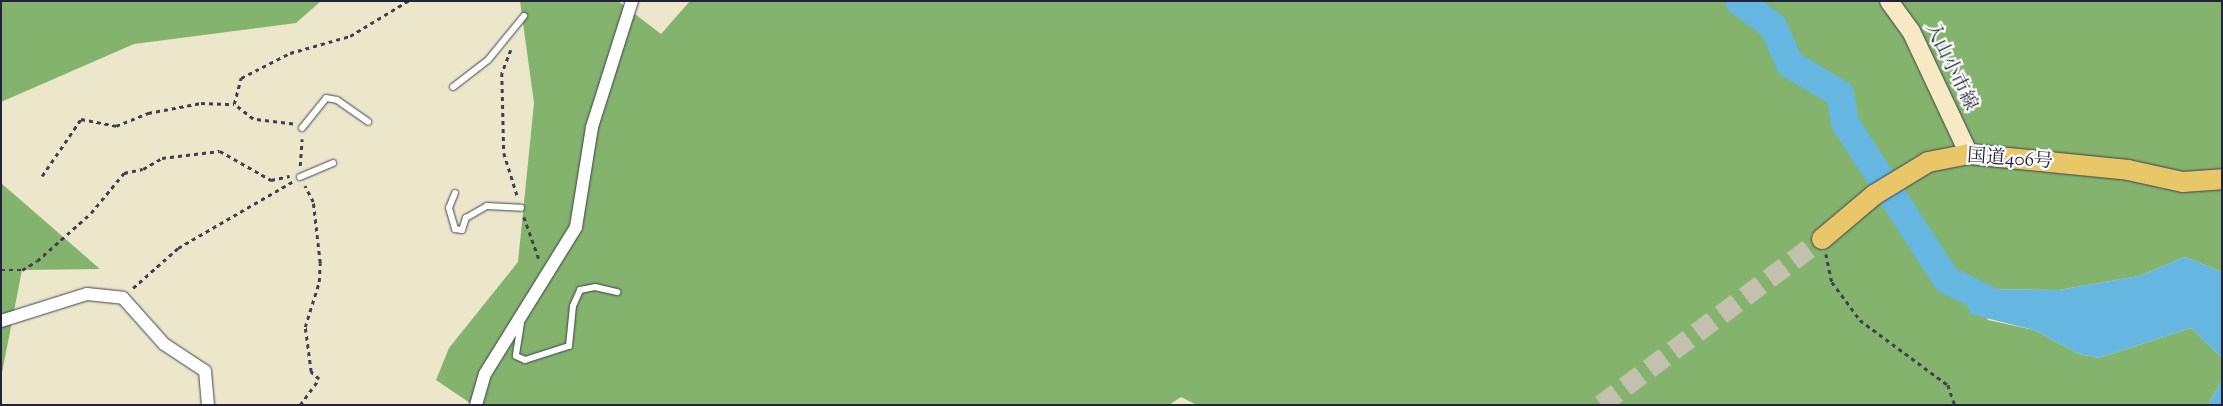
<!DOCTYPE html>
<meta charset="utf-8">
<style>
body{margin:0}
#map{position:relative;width:2223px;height:406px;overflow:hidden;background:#ece7cb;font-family:"Sorts Mill Goudy","Noto Serif JP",serif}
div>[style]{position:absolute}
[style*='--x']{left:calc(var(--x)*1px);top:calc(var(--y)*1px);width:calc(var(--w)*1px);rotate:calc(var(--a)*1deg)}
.forest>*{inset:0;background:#84b36d}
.water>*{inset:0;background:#65b6e0}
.river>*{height:28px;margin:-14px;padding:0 14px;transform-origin:14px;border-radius:14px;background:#65b6e0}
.trunk-tunnel>*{height:20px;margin-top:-10px;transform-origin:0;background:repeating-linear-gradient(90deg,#c4c0ae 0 20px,transparent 0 30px)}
.path>*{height:2.5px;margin-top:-1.25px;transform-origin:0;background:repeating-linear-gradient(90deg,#404051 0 4px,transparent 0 8px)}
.roads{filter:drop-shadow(0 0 1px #404051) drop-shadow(0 0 1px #404051)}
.service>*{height:6px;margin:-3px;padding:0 3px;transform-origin:3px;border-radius:3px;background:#fff}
.minor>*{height:12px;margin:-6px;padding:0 6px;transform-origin:6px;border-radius:6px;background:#fff}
.secondary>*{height:18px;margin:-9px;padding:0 9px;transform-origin:9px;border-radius:9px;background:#f6e9c3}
.trunk>*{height:20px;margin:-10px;padding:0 10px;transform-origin:10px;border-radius:10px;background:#e9c769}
span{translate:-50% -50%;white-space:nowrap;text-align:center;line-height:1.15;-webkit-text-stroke:4.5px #fff;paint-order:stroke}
.street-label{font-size:19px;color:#22223b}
.frame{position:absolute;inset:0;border:2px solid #22223b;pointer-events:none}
</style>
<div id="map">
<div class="forest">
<div style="clip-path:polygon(1px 1px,321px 1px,296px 23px,134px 44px,1px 102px)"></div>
<div style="clip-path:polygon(520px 1px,618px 1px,661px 34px,690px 1px,2222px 1px,2222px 272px,2185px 257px,2139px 276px,2059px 290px,1984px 289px,1956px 281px,1988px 320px,2034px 330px,2079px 354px,2099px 358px,2191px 328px,2222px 358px,2222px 380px,2208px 405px,1197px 405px,1181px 397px,1169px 405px,473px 405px,436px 380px,449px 348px,518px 262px,534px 103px)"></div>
<div style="clip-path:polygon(1px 183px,100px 269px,22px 270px,1px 378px)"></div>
</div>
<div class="water">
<div style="clip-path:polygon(2185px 257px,2222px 272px,2222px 358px,2191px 328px,2099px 358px,2079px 354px,2034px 330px,1970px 314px,1964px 296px,1949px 286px,1956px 281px,1984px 289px,2059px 290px,2139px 276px)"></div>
<div style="clip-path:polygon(2222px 380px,2222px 405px,2208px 405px)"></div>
</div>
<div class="river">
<div style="--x:1739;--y:1;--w:42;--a:36.3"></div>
<div style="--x:1773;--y:26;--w:42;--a:65.9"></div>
<div style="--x:1790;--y:64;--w:58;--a:31"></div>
<div style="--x:1840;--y:94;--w:29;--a:80"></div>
<div style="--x:1845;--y:123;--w:187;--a:57"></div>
<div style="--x:1947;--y:280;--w:44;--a:25.4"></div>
</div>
<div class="trunk-tunnel">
<div style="--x:1601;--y:405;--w:276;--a:-36.9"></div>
</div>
<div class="path">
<div style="--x:511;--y:50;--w:25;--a:111"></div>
<div style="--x:502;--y:73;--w:80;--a:88.6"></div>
<div style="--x:504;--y:153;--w:47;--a:72.7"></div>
<div style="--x:293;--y:124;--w:40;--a:-172.9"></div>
<div style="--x:253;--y:119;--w:24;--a:-142"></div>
<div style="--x:234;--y:104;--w:27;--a:-75"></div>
<div style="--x:241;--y:78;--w:55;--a:-27"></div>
<div style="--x:290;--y:53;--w:62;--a:-15.8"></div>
<div style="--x:350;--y:36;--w:68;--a:-31.1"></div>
<div style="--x:300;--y:166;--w:27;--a:-86"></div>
<div style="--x:42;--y:176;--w:69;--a:-55.6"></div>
<div style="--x:81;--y:119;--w:36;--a:11"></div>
<div style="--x:116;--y:126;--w:35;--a:-22"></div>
<div style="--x:148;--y:113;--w:54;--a:-10.7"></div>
<div style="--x:201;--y:103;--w:33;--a:2"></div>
<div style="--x:524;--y:217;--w:45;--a:70.3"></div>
<div style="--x:1826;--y:254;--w:29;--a:78"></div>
<div style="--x:1832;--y:282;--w:47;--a:53.6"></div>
<div style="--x:1860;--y:320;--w:109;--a:36.5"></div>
<div style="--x:1948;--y:385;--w:21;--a:71"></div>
<div style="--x:1;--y:270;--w:21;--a:0"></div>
<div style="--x:22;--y:270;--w:17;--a:-31"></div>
<div style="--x:37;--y:261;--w:72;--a:-41.6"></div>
<div style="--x:91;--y:213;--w:52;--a:-50.5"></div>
<div style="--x:124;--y:173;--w:19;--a:-12"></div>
<div style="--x:143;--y:169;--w:22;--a:-30"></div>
<div style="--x:162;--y:158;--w:58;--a:-6.9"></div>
<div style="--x:220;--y:151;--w:59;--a:29.6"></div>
<div style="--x:271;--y:180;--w:19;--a:-12"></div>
<div style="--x:133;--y:288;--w:60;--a:-41.6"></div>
<div style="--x:178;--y:248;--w:132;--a:-30.1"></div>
<div style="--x:300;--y:405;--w:32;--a:-54"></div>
<div style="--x:319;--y:379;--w:11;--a:-139"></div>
<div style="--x:311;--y:372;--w:45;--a:-97.6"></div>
<div style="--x:305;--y:327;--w:47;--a:-72.7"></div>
<div style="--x:319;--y:282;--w:19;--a:-87"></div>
<div style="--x:320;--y:263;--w:61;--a:-96.5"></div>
<div style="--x:313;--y:202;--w:18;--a:-117"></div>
</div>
<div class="roads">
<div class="service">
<div style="--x:453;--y:87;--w:44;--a:-37.6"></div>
<div style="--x:488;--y:60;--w:57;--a:-50.7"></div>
<div style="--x:302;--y:128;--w:38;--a:-51"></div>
<div style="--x:326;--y:98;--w:11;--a:10"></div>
<div style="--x:337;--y:100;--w:38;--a:35"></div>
<div style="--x:300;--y:177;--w:36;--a:-23"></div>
<div style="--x:455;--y:193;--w:16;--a:112"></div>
<div style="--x:449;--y:208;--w:22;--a:74"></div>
<div style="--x:455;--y:229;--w:7;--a:8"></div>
<div style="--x:462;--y:230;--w:13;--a:-72"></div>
<div style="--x:466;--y:218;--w:24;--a:-30"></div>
<div style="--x:487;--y:206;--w:34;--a:3"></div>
<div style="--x:521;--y:323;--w:33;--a:99"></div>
<div style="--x:516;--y:356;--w:10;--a:24"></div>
<div style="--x:525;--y:360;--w:46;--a:-17.7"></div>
<div style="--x:569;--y:346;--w:40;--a:-84.3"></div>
<div style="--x:573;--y:306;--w:17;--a:-66"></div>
<div style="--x:580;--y:290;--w:15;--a:-11"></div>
<div style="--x:595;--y:287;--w:23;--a:13"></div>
</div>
<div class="minor">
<div style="--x:1;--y:321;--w:90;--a:-17.4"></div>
<div style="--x:87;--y:294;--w:36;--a:6"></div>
<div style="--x:123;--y:298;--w:62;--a:48.3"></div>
<div style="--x:164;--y:344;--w:49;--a:33.4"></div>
<div style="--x:205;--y:371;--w:34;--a:85"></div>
<div style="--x:476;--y:405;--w:32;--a:-74"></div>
<div style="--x:485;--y:374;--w:173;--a:-58.2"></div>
<div style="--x:576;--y:227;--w:101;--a:-80.9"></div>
<div style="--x:592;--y:127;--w:132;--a:-72.4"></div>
</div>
<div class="secondary">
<div style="--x:1889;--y:1;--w:37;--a:54"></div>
<div style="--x:1911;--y:31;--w:136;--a:64.8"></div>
</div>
<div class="trunk">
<div style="--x:1822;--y:239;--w:68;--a:-40.2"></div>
<div style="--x:1874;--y:195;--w:63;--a:-31.4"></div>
<div style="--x:1928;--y:162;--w:42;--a:-11"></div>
<div style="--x:1969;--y:154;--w:160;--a:5.7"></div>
<div style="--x:2128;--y:170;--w:56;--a:12.3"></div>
<div style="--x:2183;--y:182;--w:39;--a:-4"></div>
</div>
</div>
<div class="street-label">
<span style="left:1950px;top:67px;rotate:64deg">入山小市線</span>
<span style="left:2010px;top:160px;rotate:4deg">国道406号</span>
</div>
<div class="frame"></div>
</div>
